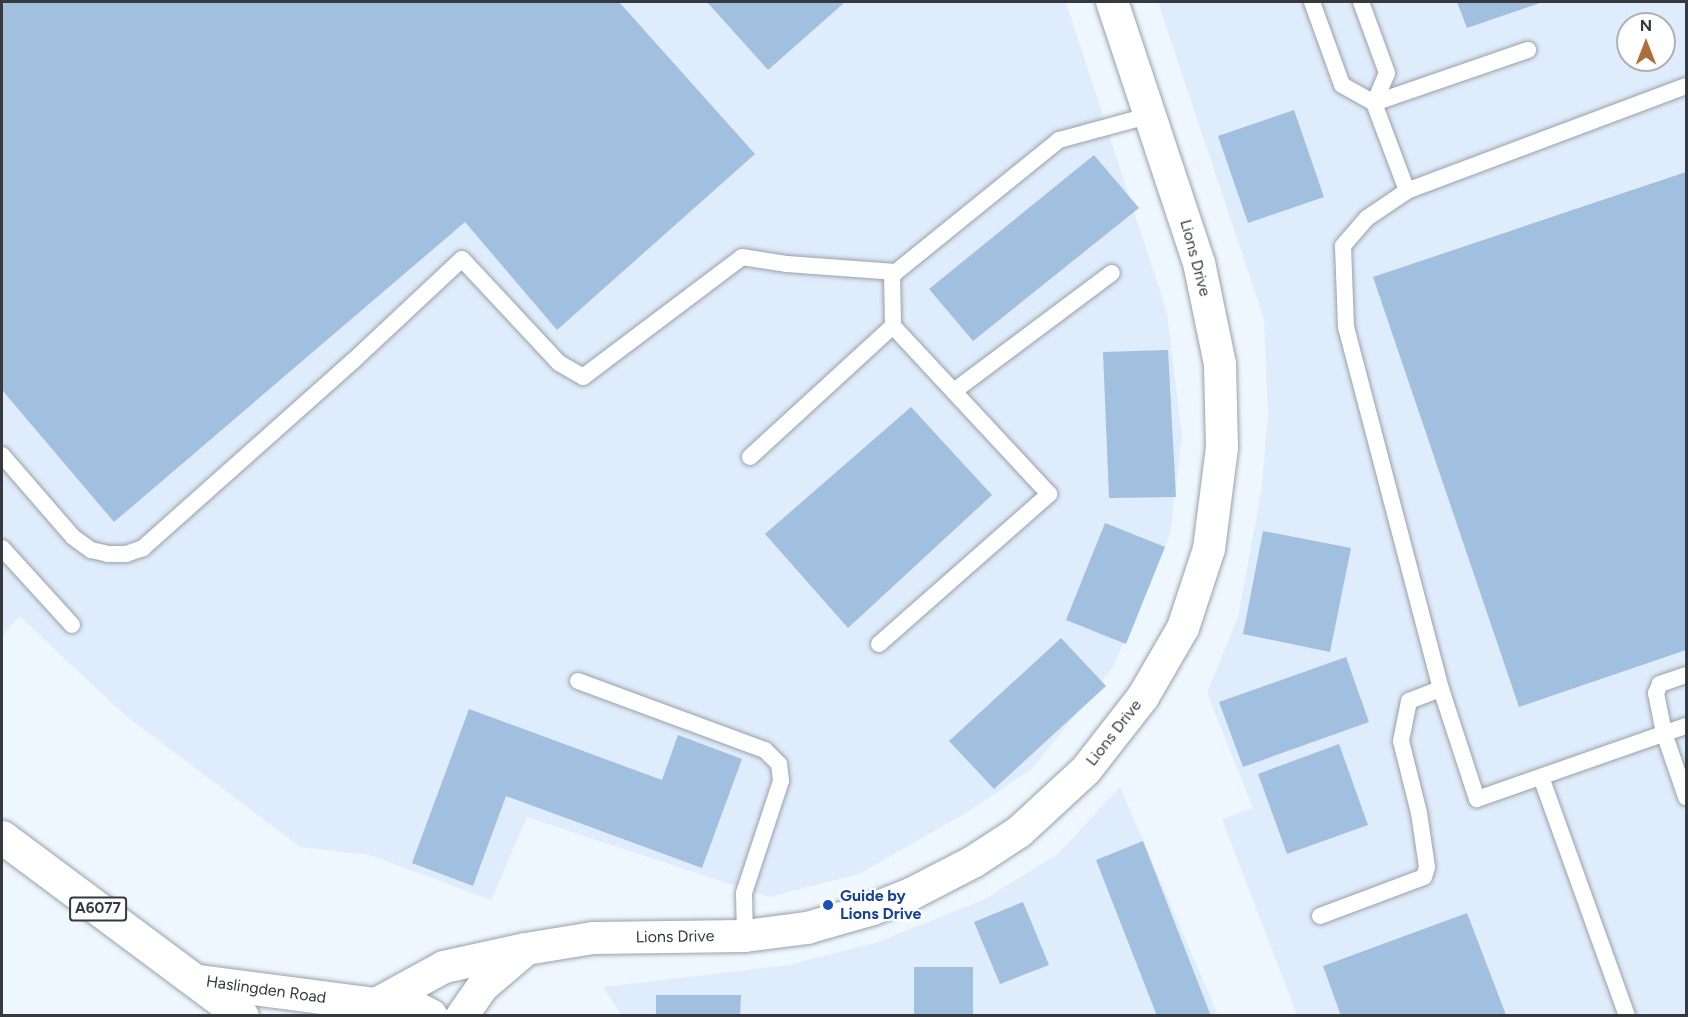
<!DOCTYPE html>
<style>
body{margin:0}
#map{position:relative;width:1688px;height:1017px;overflow:hidden;background:#eef7ff;font-family:Figtree,sans-serif}
div>[style]{position:absolute}
[style*='--x']{left:calc(var(--x)*1px);top:calc(var(--y)*1px);width:calc(var(--w)*1px);rotate:calc(var(--a)*1deg)}
.built>*{inset:0;background:#dfecfb}
.building>*{inset:0;background:#a1c0df}
.roads{filter:drop-shadow(0 0 2px #99a1a9) drop-shadow(0 0 2px #99a1a9)}
.service>*{height:16px;margin:-8px;padding:0 8px;transform-origin:8px;border-radius:8px;background:#fff}
.minor>*{height:32px;margin:-16px;padding:0 16px;transform-origin:16px;border-radius:16px;background:#fff}
.trunk>*{height:33px;margin:-16.5px;padding:0 16.5px;transform-origin:16.5px;border-radius:16.5px;background:#fff}
.dots>*{width:16px;height:16px;translate:-50% -50%;box-sizing:border-box;border:3px solid #fff;border-radius:50%}
span{translate:-50% -50%;white-space:nowrap;text-align:center;line-height:1.15;-webkit-text-stroke:4.5px #fff;paint-order:stroke}
.shield-label span{padding:2px 4px;background:#fff;border:2px solid;border-radius:4px;-webkit-text-stroke-width:0}
.shield-label{font-size:15px;color:#36393d;font-weight:700}
.street-label{font-size:16px;color:#36393d}
.transit-label{font-size:16px;color:#164399;font-weight:700}
.left{translate:0 -50%;text-align:left}
.frame{position:absolute;inset:0;border:3px solid #36393d;pointer-events:none}
.north{position:absolute;left:1616px;top:12px;width:60px;height:60px;box-sizing:border-box;background:#fff;border:2px solid #afb0b1;border-radius:50%;rotate:0deg;font-size:16px;font-weight:700;line-height:24px;text-align:center;color:#36393d}
.north::after{content:'';display:block;margin:auto;width:21px;height:27px;background:#ae6e37;clip-path:polygon(50% 0,100% 100%,50% 72%,0 100%)}
</style>
<div id="map">
<div class="built">
<div style="clip-path:polygon(2px 2px,1066px 2px,1167px 313px,1182px 436px,1170px 535px,1113px 667px,1033px 768px,966px 813px,859px 874px,769px 897px,527px 817px,491px 900px,370px 855px,300px 847px,126px 716px,19px 616px,2px 637px)"></div>
<div style="clip-path:polygon(evenodd,1158px 2px,1686px 2px,1686px 1015px,1297px 1015px,1222px 819px,1253px 808px,1207px 693px,1238px 617px,1261px 493px,1268px 415px,1264px 319px,1158px 2px,1628px 24px,1664px 24px,1664px 60px,1628px 60px,1628px 24px)"></div>
<div style="clip-path:polygon(1120px 787px,1218px 1015px,622px 1016px,603px 987px,789px 965px,878px 942px,983px 900px,1058px 854px)"></div>
</div>
<div class="building">
<div style="clip-path:polygon(2px 2px,619px 2px,755px 154px,557px 330px,465px 222px,114px 522px,2px 390px)"></div>
<div style="clip-path:polygon(707px 2px,845px 2px,768px 70px)"></div>
<div style="clip-path:polygon(1457px 2px,1543px 2px,1467px 28px)"></div>
<div style="clip-path:polygon(1294px 110px,1324px 197px,1248px 223px,1218px 136px)"></div>
<div style="clip-path:polygon(1094px 155px,1139px 208px,973px 341px,929px 289px)"></div>
<div style="clip-path:polygon(1686px 172px,1686px 650px,1519px 707px,1373px 277px)"></div>
<div style="clip-path:polygon(1168px 350px,1176px 497px,1109px 498px,1103px 352px)"></div>
<div style="clip-path:polygon(911px 407px,992px 495px,848px 628px,765px 534px)"></div>
<div style="clip-path:polygon(1105px 523px,1165px 547px,1126px 644px,1066px 620px)"></div>
<div style="clip-path:polygon(1263px 531px,1351px 548px,1330px 652px,1243px 634px)"></div>
<div style="clip-path:polygon(1061px 638px,1106px 686px,994px 789px,949px 741px)"></div>
<div style="clip-path:polygon(1346px 657px,1369px 722px,1243px 767px,1219px 702px)"></div>
<div style="clip-path:polygon(469px 709px,662px 780px,678px 735px,742px 759px,702px 868px,506px 796px,473px 886px,412px 863px)"></div>
<div style="clip-path:polygon(1339px 744px,1368px 825px,1287px 854px,1258px 774px)"></div>
<div style="clip-path:polygon(1143px 841px,1211px 1016px,1157px 1016px,1096px 860px)"></div>
<div style="clip-path:polygon(1023px 902px,1049px 965px,1000px 984px,974px 922px)"></div>
<div style="clip-path:polygon(1467px 913px,1506px 1015px,1341px 1016px,1323px 966px)"></div>
<div style="clip-path:polygon(914px 967px,973px 967px,973px 1016px,914px 1016px)"></div>
<div style="clip-path:polygon(656px 995px,741px 995px,740px 1016px,656px 1016px)"></div>
</div>
<div class="roads">
<div class="service">
<div style="--x:1312;--y:2;--w:88;--a:70.1"></div>
<div style="--x:1342;--y:85;--w:37;--a:29"></div>
<div style="--x:1374;--y:103;--w:94;--a:69.4"></div>
<div style="--x:1361;--y:2;--w:76;--a:69.9"></div>
<div style="--x:1387;--y:73;--w:33;--a:113"></div>
<div style="--x:1686;--y:86;--w:298;--a:159.4"></div>
<div style="--x:1407;--y:191;--w:48;--a:146"></div>
<div style="--x:1367;--y:218;--w:37;--a:131"></div>
<div style="--x:1343;--y:246;--w:81;--a:87.9"></div>
<div style="--x:1346;--y:327;--w:374;--a:75.3"></div>
<div style="--x:1441;--y:689;--w:116;--a:71.9"></div>
<div style="--x:1477;--y:799;--w:221;--a:-19.3"></div>
<div style="--x:1374;--y:103;--w:163;--a:-19"></div>
<div style="--x:893;--y:326;--w:50;--a:-91.1"></div>
<div style="--x:892;--y:276;--w:6;--a:-45"></div>
<div style="--x:896;--y:272;--w:210;--a:-39"></div>
<div style="--x:1059;--y:140;--w:95;--a:-15.2"></div>
<div style="--x:954;--y:391;--w:197;--a:-36.8"></div>
<div style="--x:2;--y:455;--w:108;--a:49.1"></div>
<div style="--x:73;--y:537;--w:22;--a:36"></div>
<div style="--x:91;--y:550;--w:17;--a:13"></div>
<div style="--x:108;--y:554;--w:18;--a:0"></div>
<div style="--x:126;--y:554;--w:18;--a:-19"></div>
<div style="--x:143;--y:548;--w:281;--a:-41.7"></div>
<div style="--x:353;--y:361;--w:149;--a:-43.1"></div>
<div style="--x:462;--y:259;--w:142;--a:47"></div>
<div style="--x:559;--y:363;--w:28;--a:30"></div>
<div style="--x:583;--y:377;--w:199;--a:-37"></div>
<div style="--x:742;--y:257;--w:46;--a:8.8"></div>
<div style="--x:787;--y:264;--w:109;--a:4.2"></div>
<div style="--x:750;--y:457;--w:194;--a:-42.5"></div>
<div style="--x:2;--y:548;--w:104;--a:47.7"></div>
<div style="--x:879;--y:644;--w:227;--a:-41.4"></div>
<div style="--x:1049;--y:494;--w:229;--a:-132.9"></div>
<div style="--x:1686;--y:675;--w:28;--a:161"></div>
<div style="--x:1660;--y:684;--w:10;--a:114"></div>
<div style="--x:1656;--y:693;--w:41;--a:78.7"></div>
<div style="--x:1664;--y:733;--w:68;--a:71"></div>
<div style="--x:578;--y:681;--w:199;--a:20.3"></div>
<div style="--x:765;--y:750;--w:20;--a:45"></div>
<div style="--x:779;--y:764;--w:17;--a:83"></div>
<div style="--x:781;--y:781;--w:118;--a:108.3"></div>
<div style="--x:744;--y:893;--w:43;--a:88.7"></div>
<div style="--x:1541;--y:777;--w:254;--a:70.2"></div>
<div style="--x:1320;--y:916;--w:111;--a:-20.6"></div>
<div style="--x:1424;--y:877;--w:10;--a:-73"></div>
<div style="--x:1427;--y:867;--w:55;--a:-98.4"></div>
<div style="--x:1419;--y:813;--w:74;--a:-104"></div>
<div style="--x:1401;--y:741;--w:41;--a:-78.7"></div>
<div style="--x:1409;--y:701;--w:34;--a:-21"></div>
</div>
<div class="minor">
<div style="--x:378;--y:1003;--w:75;--a:-28.6"></div>
<div style="--x:444;--y:967;--w:84;--a:-12.4"></div>
<div style="--x:526;--y:949;--w:68;--a:-9.3"></div>
<div style="--x:593;--y:938;--w:152;--a:-0.8"></div>
<div style="--x:745;--y:936;--w:63;--a:-7.4"></div>
<div style="--x:807;--y:928;--w:69;--a:-16.1"></div>
<div style="--x:873;--y:909;--w:43;--a:-21.8"></div>
<div style="--x:913;--y:893;--w:68;--a:-27.3"></div>
<div style="--x:973;--y:862;--w:55;--a:-33.1"></div>
<div style="--x:1019;--y:832;--w:91;--a:-42.8"></div>
<div style="--x:1086;--y:770;--w:93;--a:-52"></div>
<div style="--x:1143;--y:697;--w:80;--a:-59.9"></div>
<div style="--x:1183;--y:628;--w:83;--a:-71.8"></div>
<div style="--x:1209;--y:549;--w:103;--a:-82.7"></div>
<div style="--x:1222;--y:447;--w:83;--a:-91.4"></div>
<div style="--x:1220;--y:364;--w:103;--a:-101.7"></div>
<div style="--x:1199;--y:263;--w:275;--a:-108.4"></div>
<div style="--x:462;--y:1016;--w:37;--a:-55"></div>
<div style="--x:483;--y:986;--w:52;--a:-40.4"></div>
</div>
<div class="trunk">
<div style="--x:2;--y:837;--w:299;--a:36.7"></div>
<div style="--x:199;--y:981;--w:176;--a:7.5"></div>
<div style="--x:356;--y:1016;--w:21;--a:-35"></div>
<div style="--x:373;--y:1004;--w:19;--a:-9"></div>
<div style="--x:392;--y:1001;--w:15;--a:8"></div>
<div style="--x:407;--y:1003;--w:27;--a:28"></div>
</div>
</div>
<div class="dots">
<div style="left:828px;top:905px;background:#1a4fb4"></div>
</div>
<div class="shield-label">
<span style="left:98px;top:909px">A6077</span>
</div>
<div class="street-label">
<span style="left:1195px;top:258px;rotate:75deg">Lions Drive</span>
<span style="left:1114px;top:733px;rotate:-52deg">Lions Drive</span>
<span style="left:675px;top:937px;rotate:-1deg">Lions Drive</span>
<span style="left:266px;top:990px;rotate:8deg">Haslingden Road</span>
</div>
<div class="transit-label">
<span class="left" style="left:840px;top:905px">Guide by<br>Lions Drive</span>
</div>
<div class="frame"></div>
<div class="north">N</div>
</div>
